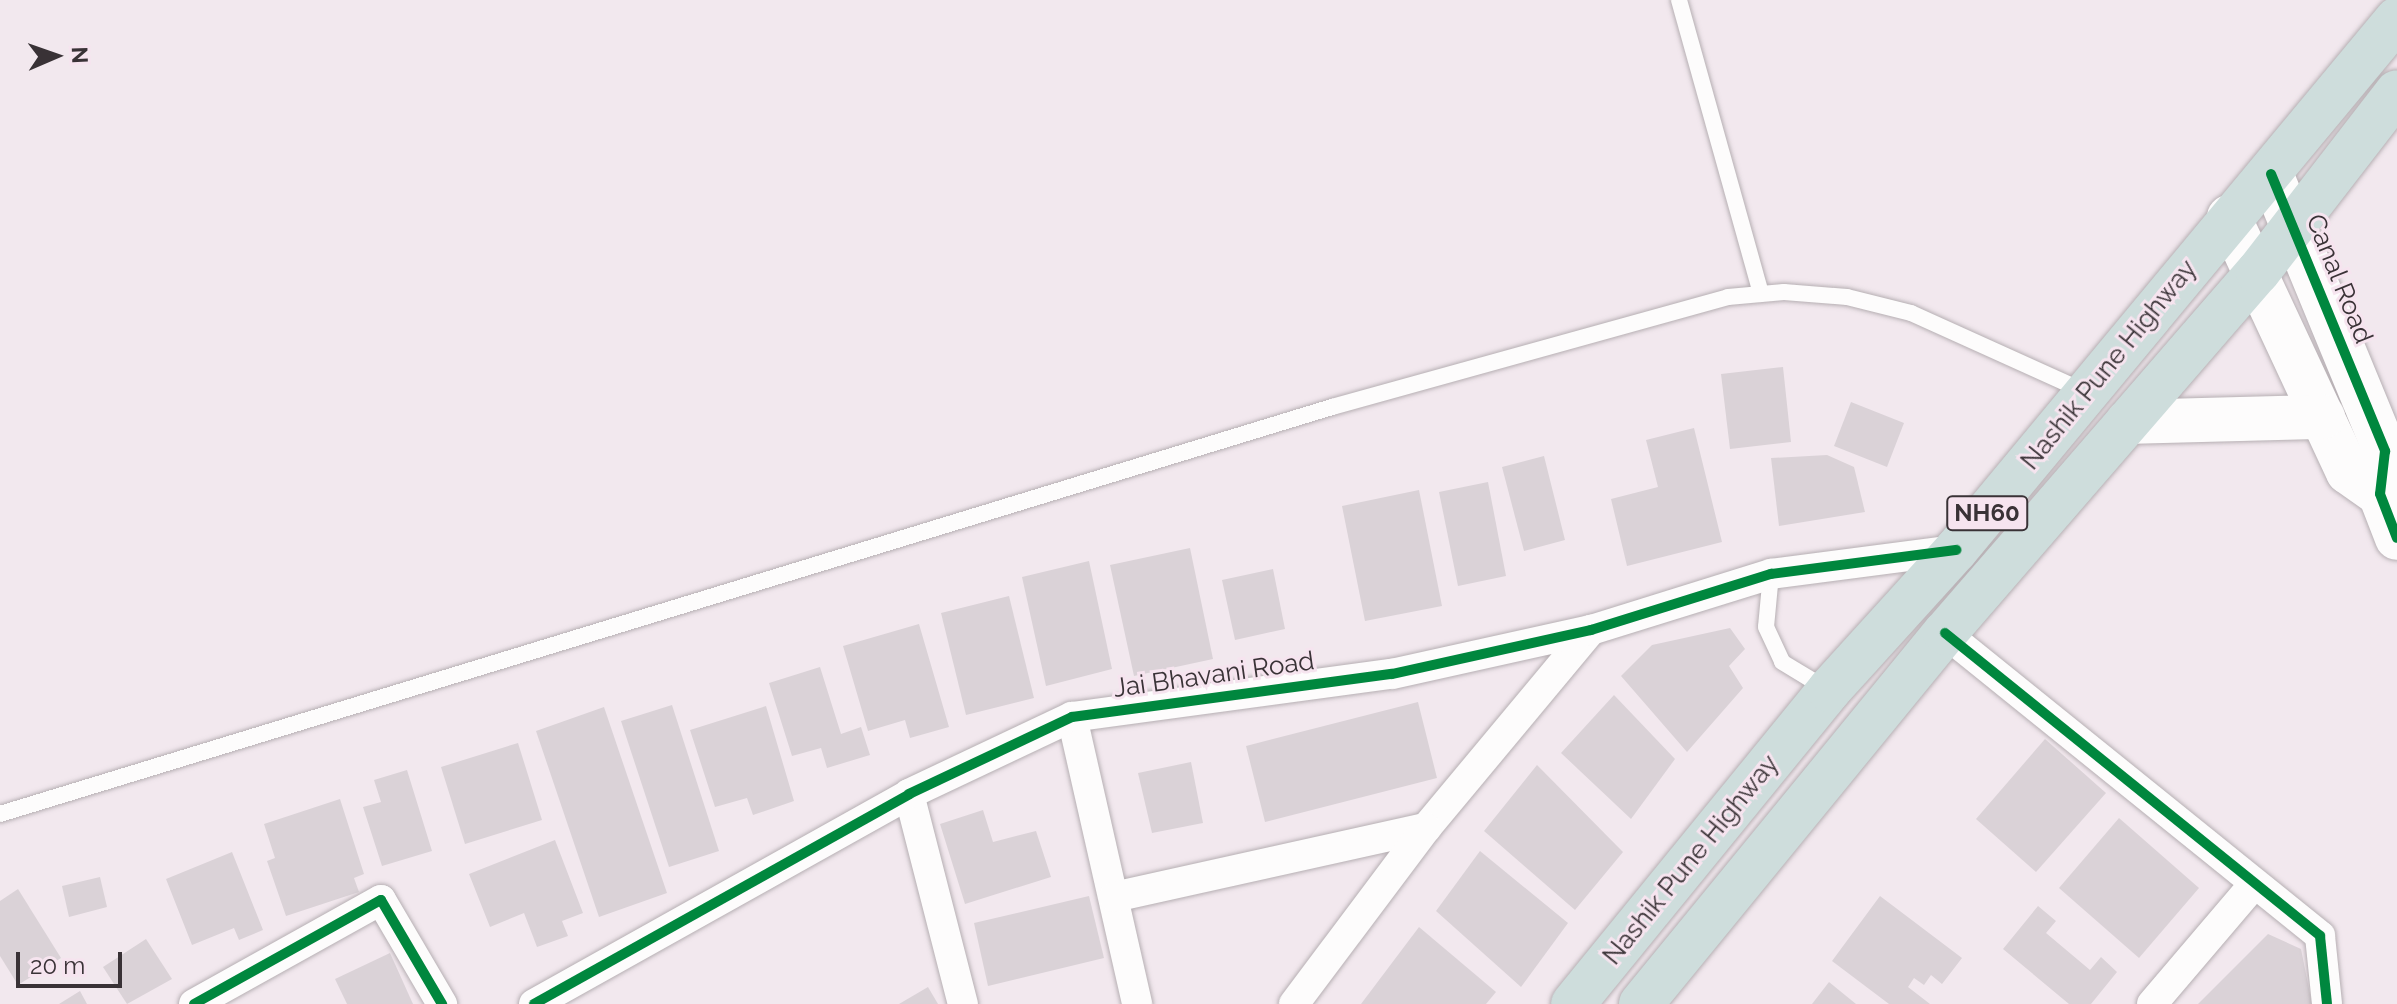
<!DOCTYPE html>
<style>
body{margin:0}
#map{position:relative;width:2397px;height:1004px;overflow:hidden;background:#f2e8ee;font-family:Raleway,sans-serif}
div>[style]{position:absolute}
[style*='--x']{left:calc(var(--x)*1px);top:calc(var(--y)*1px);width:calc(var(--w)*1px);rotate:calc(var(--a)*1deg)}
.building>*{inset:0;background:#dad2d7}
.roads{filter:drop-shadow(0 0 2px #b6afb3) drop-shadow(0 0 2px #b6afb3)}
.lane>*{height:16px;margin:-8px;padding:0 8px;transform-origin:8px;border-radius:8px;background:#fdfcfc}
.street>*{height:30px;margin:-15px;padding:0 15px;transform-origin:15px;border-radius:15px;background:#fdfcfc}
.secondary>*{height:44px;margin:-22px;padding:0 22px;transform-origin:22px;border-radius:22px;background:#fdfcfc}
.highway>*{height:44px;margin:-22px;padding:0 22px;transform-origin:22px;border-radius:22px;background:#cedddc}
.cycleway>*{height:10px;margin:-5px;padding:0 5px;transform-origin:5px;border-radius:5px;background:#00873e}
span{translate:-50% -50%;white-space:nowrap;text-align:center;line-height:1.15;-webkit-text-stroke:6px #f6e4ef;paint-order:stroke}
.shield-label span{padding:2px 6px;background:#f6e4ef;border:2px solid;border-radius:6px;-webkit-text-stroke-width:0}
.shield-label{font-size:24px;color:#393236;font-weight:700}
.street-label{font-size:26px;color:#393236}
.north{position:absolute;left:16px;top:16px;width:80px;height:80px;-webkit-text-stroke:6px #f6e4ef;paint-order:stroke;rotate:88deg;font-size:22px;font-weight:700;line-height:32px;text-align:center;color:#393236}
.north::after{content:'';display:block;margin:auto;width:28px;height:36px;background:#393236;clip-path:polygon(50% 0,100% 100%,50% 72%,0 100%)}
.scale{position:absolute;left:16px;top:952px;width:106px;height:36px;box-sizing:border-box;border:4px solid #393236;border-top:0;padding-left:10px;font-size:24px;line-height:28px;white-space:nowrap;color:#393236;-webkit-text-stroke:6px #f6e4ef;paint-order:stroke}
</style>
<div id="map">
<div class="building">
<div style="clip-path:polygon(1783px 367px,1791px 442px,1730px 449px,1721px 374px)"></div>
<div style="clip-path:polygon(1851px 402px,1904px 423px,1887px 467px,1834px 446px)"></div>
<div style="clip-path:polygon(1694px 428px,1722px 542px,1627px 566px,1611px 499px,1658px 487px,1646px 440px)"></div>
<div style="clip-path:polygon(1827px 455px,1854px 467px,1865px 512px,1779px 526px,1771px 458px)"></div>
<div style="clip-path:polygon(1544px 456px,1565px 540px,1524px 551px,1502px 467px)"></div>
<div style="clip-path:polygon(1488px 482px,1506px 576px,1458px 586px,1439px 492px)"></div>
<div style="clip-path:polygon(1419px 490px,1442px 606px,1365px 621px,1342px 506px)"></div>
<div style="clip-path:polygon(1190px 548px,1213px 659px,1134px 676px,1110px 565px)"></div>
<div style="clip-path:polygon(1089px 561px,1112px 669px,1046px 686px,1022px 577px)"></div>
<div style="clip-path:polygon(1273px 569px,1285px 629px,1235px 640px,1222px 580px)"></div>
<div style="clip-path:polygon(1009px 596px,1034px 698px,966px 715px,941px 613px)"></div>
<div style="clip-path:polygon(919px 624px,949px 727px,910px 738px,905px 720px,868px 731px,843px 646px)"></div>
<div style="clip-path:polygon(1730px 628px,1745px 649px,1729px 666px,1743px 688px,1687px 752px,1621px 676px,1652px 645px)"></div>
<div style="clip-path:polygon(820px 667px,841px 734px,861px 727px,870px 755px,827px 768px,821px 748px,792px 756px,769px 683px)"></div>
<div style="clip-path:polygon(1614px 695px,1675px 759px,1631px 819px,1561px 753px)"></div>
<div style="clip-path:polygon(1418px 702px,1437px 778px,1265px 822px,1246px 746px)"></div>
<div style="clip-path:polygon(672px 705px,719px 851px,669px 867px,621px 721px)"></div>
<div style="clip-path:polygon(766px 706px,794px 801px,753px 815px,747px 798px,715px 807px,690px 730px)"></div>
<div style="clip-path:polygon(604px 707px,667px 893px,599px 917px,536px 731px)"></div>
<div style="clip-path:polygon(2045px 739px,2106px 793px,2036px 872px,1976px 819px)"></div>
<div style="clip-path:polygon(518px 743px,542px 820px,465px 844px,441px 767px)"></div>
<div style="clip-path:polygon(1191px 762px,1203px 823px,1152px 833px,1138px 773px)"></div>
<div style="clip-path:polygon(1537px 765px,1623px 852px,1575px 910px,1484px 831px)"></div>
<div style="clip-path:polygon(407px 770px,432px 851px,382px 866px,363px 807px,381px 802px,374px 780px)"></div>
<div style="clip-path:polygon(340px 799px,364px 874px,354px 878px,359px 892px,286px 916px,267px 861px,275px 858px,264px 824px)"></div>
<div style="clip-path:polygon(983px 810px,993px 842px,1036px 831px,1051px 877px,965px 904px,940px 824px)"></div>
<div style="clip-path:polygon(2119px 818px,2199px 888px,2139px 958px,2059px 888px)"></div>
<div style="clip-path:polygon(555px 840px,583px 913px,562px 921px,568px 936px,537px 947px,524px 913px,490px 927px,469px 874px)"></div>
<div style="clip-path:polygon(1480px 851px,1568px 923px,1521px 987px,1436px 911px)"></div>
<div style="clip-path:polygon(232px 852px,263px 930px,239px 940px,234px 928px,192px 945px,166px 879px)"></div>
<div style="clip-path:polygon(100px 877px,107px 907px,69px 917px,62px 886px)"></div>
<div style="clip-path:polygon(18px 889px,61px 958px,18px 985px,0 956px,0 901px)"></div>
<div style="clip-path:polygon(1089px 896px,1104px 958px,988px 986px,974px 923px)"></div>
<div style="clip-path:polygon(1880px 896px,1962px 958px,1942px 984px,1931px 975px,1924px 985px,1914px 978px,1908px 987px,1930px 1004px,1889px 1004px,1832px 961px)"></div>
<div style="clip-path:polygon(2038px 906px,2056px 921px,2046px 933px,2090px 970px,2101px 957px,2117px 972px,2091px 1004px,2069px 1004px,2003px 949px)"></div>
<div style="clip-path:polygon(1419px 927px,1496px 992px,1486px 1004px,1361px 1004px)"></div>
<div style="clip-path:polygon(2268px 934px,2301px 949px,2312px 1004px,2198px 1004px)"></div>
<div style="clip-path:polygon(146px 939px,172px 979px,127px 1004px,103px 967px)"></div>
<div style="clip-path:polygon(390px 953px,413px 1004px,347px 1004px,335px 979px)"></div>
<div style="clip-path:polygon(1829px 982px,1856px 1004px,1812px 1004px)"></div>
<div style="clip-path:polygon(928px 987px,938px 1004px,899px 1004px)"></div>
<div style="clip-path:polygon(80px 991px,87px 1004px,59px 1004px)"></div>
</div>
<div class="roads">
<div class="lane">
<div style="--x:1679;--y:0;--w:305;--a:74.4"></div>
<div style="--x:1771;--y:574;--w:53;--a:95.4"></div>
<div style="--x:1766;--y:627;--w:38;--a:65"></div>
<div style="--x:1782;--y:662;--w:50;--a:31.2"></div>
<div style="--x:0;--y:814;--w:1393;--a:-16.99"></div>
<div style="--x:1332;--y:407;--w:411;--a:-15.5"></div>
<div style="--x:1728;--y:297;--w:56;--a:-5.1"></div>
<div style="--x:1784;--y:292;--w:63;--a:4.5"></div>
<div style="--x:1847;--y:297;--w:66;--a:14"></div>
<div style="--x:1911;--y:313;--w:190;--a:24.3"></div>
</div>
<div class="street">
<div style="--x:1945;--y:633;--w:482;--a:38.9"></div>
<div style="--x:2320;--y:936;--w:68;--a:84.1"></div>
<div style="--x:1072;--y:717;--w:294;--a:77.2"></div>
<div style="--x:909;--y:794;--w:217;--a:75.6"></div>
<div style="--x:1114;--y:897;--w:320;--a:-12.5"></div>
<div style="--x:1426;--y:828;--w:258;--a:-50.2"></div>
<div style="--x:194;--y:1004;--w:214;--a:-29.1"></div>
<div style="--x:381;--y:900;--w:121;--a:59.6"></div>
<div style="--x:534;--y:1004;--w:430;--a:-29.2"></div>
<div style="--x:909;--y:794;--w:180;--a:-25.3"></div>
<div style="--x:1072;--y:717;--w:323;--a:-7.7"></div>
<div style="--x:1392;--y:674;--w:204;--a:-12.5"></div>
<div style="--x:1591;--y:630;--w:189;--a:-17.3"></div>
<div style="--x:1771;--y:574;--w:187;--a:-7.4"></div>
<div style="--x:1294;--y:1004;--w:220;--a:-53.1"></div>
<div style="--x:2152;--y:1004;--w:157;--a:-49.6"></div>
</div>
<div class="secondary">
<div style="--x:2271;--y:174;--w:300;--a:67.6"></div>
<div style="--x:2385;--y:451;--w:43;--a:96.6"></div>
<div style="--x:2380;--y:494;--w:47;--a:68.9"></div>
<div style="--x:2229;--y:217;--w:281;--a:65"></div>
<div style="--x:2348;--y:472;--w:39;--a:35"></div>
<div style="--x:2128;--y:422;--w:195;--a:-1.5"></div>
</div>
<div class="highway">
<div style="--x:1573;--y:1004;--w:405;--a:-50.8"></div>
<div style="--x:1829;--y:690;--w:189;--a:-47.8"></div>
<div style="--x:1956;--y:550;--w:690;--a:-50.29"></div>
<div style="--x:1641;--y:1004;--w:480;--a:-50.7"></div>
<div style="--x:1945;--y:633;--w:478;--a:-49.1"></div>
<div style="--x:2258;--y:272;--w:227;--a:-52.3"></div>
</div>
</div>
<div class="cycleway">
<div style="--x:2271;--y:174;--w:300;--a:67.6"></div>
<div style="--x:2385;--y:451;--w:43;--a:96.6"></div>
<div style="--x:2380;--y:494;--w:47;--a:68.9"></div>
<div style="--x:1945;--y:633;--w:482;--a:38.9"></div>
<div style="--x:2320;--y:936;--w:68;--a:84.1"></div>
<div style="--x:194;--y:1004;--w:214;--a:-29.1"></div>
<div style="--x:381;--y:900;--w:121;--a:59.6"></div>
<div style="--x:534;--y:1004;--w:430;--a:-29.2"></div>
<div style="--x:909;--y:794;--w:180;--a:-25.3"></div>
<div style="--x:1072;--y:717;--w:323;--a:-7.7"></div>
<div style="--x:1392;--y:674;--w:204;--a:-12.5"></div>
<div style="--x:1591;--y:630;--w:189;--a:-17.3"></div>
<div style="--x:1771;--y:574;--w:187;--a:-7.4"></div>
</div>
<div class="shield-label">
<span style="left:1987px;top:513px">NH60</span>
</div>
<div class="street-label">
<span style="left:2339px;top:279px;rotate:68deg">Canal Road</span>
<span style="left:2109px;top:365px;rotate:-51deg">Nashik Pune Highway</span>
<span style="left:1214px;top:675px;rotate:-8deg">Jai Bhavani Road</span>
<span style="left:1691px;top:860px;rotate:-51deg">Nashik Pune Highway</span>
</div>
<div class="north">N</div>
<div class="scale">20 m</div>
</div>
